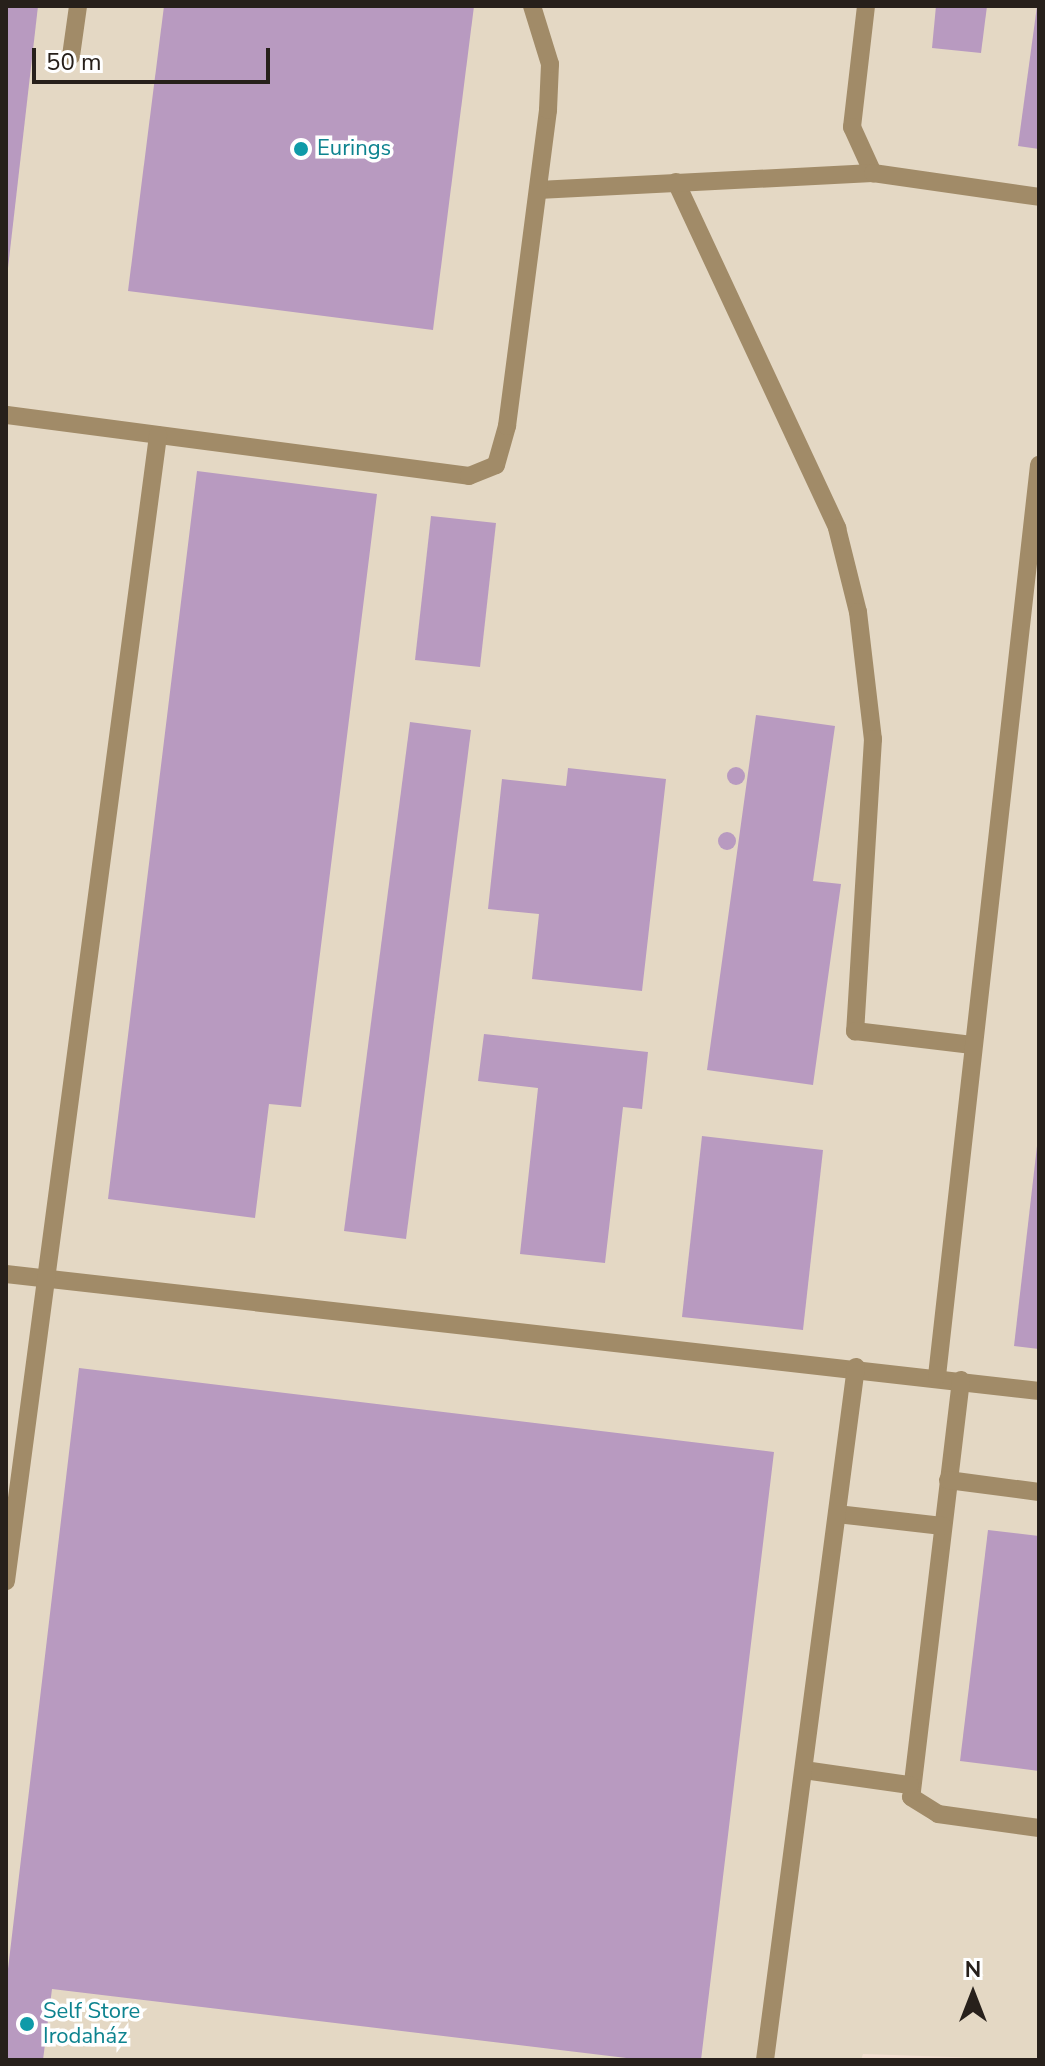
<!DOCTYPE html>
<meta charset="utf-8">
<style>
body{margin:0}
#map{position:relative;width:1045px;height:2066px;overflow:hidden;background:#f2dfd1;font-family:"Nunito Sans",sans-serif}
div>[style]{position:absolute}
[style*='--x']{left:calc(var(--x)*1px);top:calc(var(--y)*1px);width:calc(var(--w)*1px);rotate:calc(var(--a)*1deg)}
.industrial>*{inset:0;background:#e4d8c4}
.building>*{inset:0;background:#b89ac0}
.round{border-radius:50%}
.service>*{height:18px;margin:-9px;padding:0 9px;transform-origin:9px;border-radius:9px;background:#a18b68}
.dots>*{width:22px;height:22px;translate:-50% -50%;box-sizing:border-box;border:4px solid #fff;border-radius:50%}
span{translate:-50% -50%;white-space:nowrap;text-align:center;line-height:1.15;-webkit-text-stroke:7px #fff;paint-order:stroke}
.culture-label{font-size:22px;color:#0d838f}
.left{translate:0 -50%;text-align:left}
.frame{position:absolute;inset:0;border:8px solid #27201b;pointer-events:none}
.north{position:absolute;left:933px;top:1954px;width:80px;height:80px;-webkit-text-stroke:6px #fff;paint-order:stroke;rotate:0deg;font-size:22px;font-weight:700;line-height:32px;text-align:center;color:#27201b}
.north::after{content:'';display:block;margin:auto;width:28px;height:36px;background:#27201b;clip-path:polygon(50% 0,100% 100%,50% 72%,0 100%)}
.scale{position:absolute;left:32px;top:48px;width:238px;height:36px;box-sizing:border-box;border:4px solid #27201b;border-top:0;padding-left:10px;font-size:24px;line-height:28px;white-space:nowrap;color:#27201b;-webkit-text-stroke:6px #fff;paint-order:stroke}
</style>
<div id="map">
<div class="industrial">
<div style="clip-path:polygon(6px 6px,1039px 6px,1039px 2060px,863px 2054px,861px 2060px,6px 2060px)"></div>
</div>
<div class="building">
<div style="clip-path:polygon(6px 6px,38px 6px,8px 268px,6px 268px)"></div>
<div style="clip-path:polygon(164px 6px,474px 6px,433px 330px,128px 291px)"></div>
<div style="clip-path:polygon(936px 6px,987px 6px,981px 53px,932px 48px)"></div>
<div style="clip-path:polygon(1037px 6px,1039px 6px,1039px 149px,1018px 146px)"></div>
<div style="clip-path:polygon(197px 471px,377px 494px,301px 1107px,269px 1104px,255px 1218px,108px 1199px)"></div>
<div style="clip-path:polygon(431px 516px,496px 523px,480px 667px,415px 660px)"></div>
<div style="clip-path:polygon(756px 715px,835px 726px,813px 881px,841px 884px,813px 1085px,707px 1070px)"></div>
<div style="clip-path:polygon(410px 722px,471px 730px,406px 1239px,344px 1231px)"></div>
<div class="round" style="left:727px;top:767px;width:18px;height:18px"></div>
<div style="clip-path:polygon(568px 768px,666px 779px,642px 991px,532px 979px,539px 914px,488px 909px,502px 779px,566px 786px)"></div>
<div class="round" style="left:718px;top:832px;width:18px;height:18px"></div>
<div style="clip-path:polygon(484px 1034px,648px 1052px,642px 1109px,623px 1107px,605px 1263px,520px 1254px,538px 1088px,478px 1081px)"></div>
<div style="clip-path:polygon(702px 1136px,823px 1150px,803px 1330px,682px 1317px)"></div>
<div style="clip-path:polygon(1037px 1146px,1039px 1146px,1039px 1349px,1014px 1346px)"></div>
<div style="clip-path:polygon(79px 1368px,774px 1452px,701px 2060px,643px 2060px,52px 1989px,43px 2060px,6px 2060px,6px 1986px)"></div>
<div style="clip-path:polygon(988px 1530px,1039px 1536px,1039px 1771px,960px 1761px)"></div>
</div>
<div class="service">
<div style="--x:866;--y:6;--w:122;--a:96.6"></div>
<div style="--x:852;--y:127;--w:51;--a:65.5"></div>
<div style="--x:71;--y:56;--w:50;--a:-82"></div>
<div style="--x:676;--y:182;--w:382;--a:65"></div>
<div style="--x:837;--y:528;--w:87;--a:76"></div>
<div style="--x:858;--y:612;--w:128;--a:83.3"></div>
<div style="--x:873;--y:739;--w:293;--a:93.5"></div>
<div style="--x:855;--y:1031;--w:118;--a:6.8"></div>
<div style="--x:538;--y:190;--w:335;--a:-2.9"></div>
<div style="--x:873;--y:173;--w:168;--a:8.2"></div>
<div style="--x:7;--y:415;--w:466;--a:7.5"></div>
<div style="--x:469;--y:476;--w:29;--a:-22"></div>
<div style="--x:496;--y:465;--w:41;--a:-74.2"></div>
<div style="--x:507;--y:426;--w:319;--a:-82.6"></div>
<div style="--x:548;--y:110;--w:46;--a:-87.5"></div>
<div style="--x:550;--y:64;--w:61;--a:-107.2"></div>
<div style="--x:6;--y:1274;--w:1040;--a:6.46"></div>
<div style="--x:937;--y:1376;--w:917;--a:-83.61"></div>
<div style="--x:961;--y:1380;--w:420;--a:96.8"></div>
<div style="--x:911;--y:1797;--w:32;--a:32"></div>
<div style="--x:938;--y:1814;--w:102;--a:7.9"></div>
<div style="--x:948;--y:1480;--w:92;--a:7.5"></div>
<div style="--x:837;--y:1514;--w:106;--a:6.5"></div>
<div style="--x:6;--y:1581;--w:1156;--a:-82.44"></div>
<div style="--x:804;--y:1770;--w:107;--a:8.1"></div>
<div style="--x:765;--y:2060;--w:699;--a:-82.52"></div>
</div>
<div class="dots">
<div style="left:301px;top:149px;background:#0f9aa8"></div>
<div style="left:27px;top:2024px;background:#0f9aa8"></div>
</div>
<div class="culture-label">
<span class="left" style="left:317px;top:149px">Eurings</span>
<span class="left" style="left:43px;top:2024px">Self Store<br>Irodaház</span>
</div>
<div class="frame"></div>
<div class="north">N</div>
<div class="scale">50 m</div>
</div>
